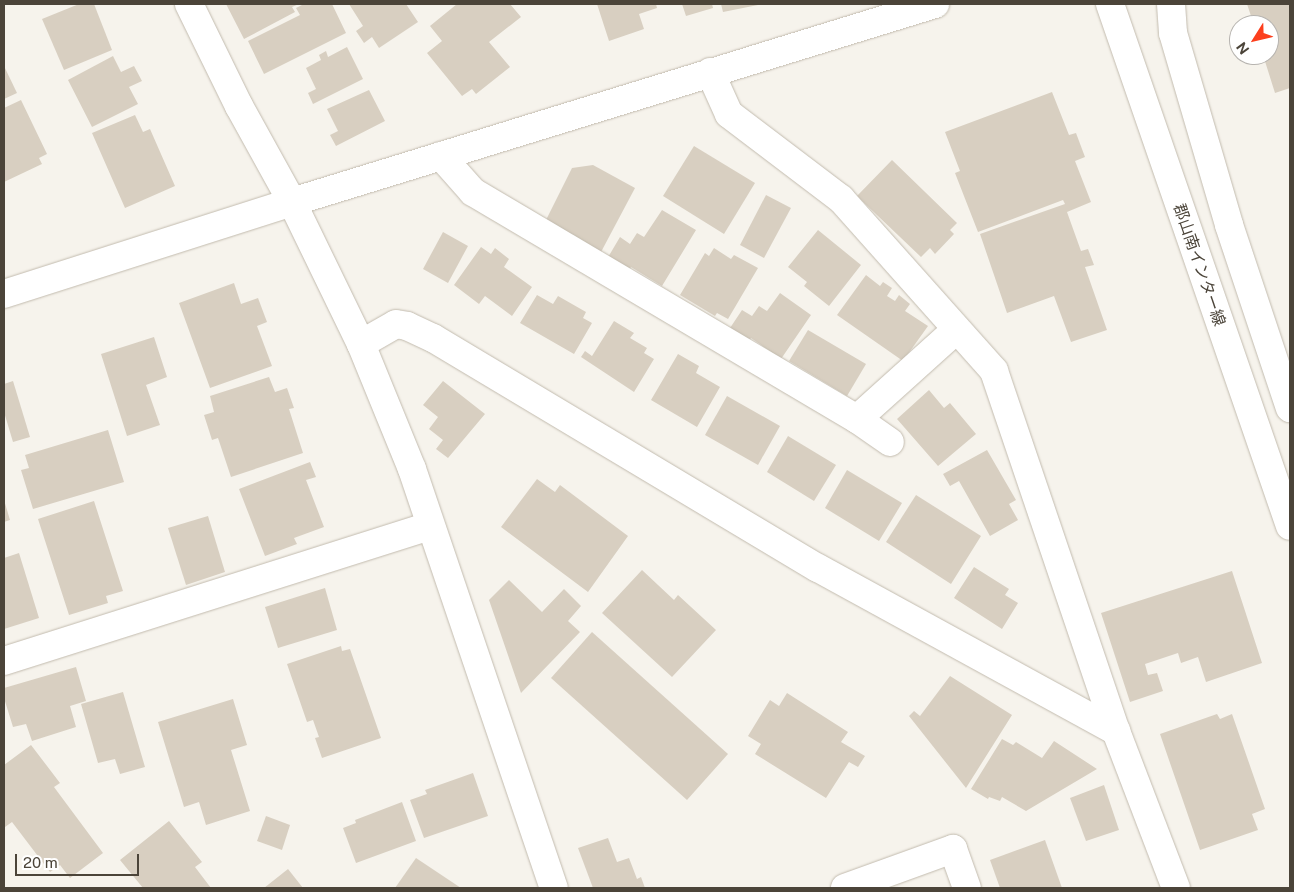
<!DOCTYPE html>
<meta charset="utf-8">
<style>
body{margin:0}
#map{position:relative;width:1294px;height:892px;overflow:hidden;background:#f6f3ec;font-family:"Public Sans","Noto Sans JP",sans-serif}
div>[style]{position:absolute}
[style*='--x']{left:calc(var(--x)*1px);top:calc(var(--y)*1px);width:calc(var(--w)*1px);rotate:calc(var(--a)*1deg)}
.building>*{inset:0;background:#d8cfc1}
.roads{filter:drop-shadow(0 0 1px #c2bbae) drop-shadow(0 0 1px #c2bbae)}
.minor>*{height:28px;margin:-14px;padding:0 14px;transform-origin:14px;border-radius:14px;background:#fff}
.tertiary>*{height:28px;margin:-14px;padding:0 14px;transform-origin:14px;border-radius:14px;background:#fff}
span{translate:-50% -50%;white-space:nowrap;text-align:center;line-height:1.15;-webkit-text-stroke:4.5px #fff;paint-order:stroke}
.street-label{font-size:16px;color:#4b4439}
.frame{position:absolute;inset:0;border:5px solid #4b4439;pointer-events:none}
.north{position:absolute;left:1229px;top:15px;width:50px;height:50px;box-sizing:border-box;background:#fff;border:1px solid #b7b4b0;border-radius:50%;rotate:234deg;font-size:14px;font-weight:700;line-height:20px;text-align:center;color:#4b4439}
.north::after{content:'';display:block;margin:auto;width:18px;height:22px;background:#fc3f1d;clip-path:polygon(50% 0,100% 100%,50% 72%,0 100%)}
.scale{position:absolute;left:15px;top:854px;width:124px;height:22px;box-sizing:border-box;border:2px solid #4b4439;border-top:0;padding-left:6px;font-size:15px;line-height:18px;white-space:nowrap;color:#4b4439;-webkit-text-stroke:4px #fff;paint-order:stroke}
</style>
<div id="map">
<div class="building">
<div style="clip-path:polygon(79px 4px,94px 4px,112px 50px,64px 70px,42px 19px)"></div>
<div style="clip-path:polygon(226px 4px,299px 4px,292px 7px,295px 12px,244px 39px)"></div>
<div style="clip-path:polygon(304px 4px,332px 4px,346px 33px,264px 74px,248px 41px,300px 15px,296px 8px)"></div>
<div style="clip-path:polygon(349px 4px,406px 4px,418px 22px,379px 48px,372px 37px,364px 43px,356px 31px,363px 26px)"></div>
<div style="clip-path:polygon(457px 4px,510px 4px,521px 17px,489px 42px,510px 67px,476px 94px,472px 89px,462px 96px,427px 53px,442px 41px,430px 26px)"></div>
<div style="clip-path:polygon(597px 4px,656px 4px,657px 8px,639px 14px,644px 29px,609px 41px)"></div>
<div style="clip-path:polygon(682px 4px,712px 4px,713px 8px,686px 16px)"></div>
<div style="clip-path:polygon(721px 4px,758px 4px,758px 5px,723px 12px)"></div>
<div style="clip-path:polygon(1247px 4px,1290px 4px,1290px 88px,1275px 93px,1263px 55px,1269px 55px,1269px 25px,1254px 25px)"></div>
<div style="clip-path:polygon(347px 47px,363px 79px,313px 104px,308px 93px,316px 89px,306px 68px,321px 60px,319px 55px,326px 51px,328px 57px)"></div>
<div style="clip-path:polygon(113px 56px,121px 72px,134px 66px,142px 81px,129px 87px,138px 104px,92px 127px,68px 80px)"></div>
<div style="clip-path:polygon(4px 66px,17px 93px,4px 99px)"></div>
<div style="clip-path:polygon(369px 90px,385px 121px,336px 146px,330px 135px,338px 131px,327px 109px)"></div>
<div style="clip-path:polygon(1052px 92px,1069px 135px,1076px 133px,1085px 157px,1075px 161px,1091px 202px,1067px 212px,1081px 251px,1088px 249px,1094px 265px,1085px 267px,1107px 330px,1071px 342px,1054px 296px,1007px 313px,980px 234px,1065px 204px,1063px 200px,978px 232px,955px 173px,960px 171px,945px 132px)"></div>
<div style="clip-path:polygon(21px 100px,47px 154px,39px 158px,42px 164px,4px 182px,4px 108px)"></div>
<div style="clip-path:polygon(135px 115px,143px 132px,150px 129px,175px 186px,125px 208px,92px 133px)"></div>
<div style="clip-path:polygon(694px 146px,755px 183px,724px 234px,663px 196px)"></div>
<div style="clip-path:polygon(892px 160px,957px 223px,950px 230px,954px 234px,935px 254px,930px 248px,921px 257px,857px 196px)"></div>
<div style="clip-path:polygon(593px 165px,635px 188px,601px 252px,545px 222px,572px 168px)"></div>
<div style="clip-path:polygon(766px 195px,791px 208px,764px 258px,740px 245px)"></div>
<div style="clip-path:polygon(662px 210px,696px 230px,662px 286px,631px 267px,628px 272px,607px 259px,620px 237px,630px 244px,637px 233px,644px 237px)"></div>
<div style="clip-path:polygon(818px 230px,861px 265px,829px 306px,804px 286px,807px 282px,788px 267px)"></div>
<div style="clip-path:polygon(443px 232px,468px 246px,448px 283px,423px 269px)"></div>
<div style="clip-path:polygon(481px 247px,491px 254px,495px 248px,509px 259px,504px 267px,532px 287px,512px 316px,485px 296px,479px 304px,454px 285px)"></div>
<div style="clip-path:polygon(714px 248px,731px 259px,734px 255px,758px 268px,728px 319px,717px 313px,715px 316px,680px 295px,705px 253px,709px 256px)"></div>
<div style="clip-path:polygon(866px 275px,880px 286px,883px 282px,892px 288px,887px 296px,895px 301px,899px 295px,910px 304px,905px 311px,928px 326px,903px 361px,837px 315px)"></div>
<div style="clip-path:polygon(234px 283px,241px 304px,258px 298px,267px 322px,257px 326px,272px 366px,210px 388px,179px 303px)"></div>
<div style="clip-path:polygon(780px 293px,811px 315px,781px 359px,751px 338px,747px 344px,728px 331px,742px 310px,752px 316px,759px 306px,767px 311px)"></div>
<div style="clip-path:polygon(537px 295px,553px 304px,558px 296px,586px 312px,583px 318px,592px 323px,574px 354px,520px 323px)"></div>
<div style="clip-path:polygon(614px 321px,634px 333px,630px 338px,647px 348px,644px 353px,654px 359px,634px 392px,581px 357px,585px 351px,592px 356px)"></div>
<div style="clip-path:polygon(808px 330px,866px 364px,847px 396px,789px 361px)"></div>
<div style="clip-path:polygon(154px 337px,167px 377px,146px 385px,160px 425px,127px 436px,101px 354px)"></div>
<div style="clip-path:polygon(678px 354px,699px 366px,696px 373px,720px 387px,697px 427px,651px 400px)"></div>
<div style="clip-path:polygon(269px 377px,275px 392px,287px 388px,294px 408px,289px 409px,303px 453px,231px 477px,218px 438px,212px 440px,204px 415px,214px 412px,210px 396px)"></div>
<div style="clip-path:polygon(13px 381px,30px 437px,13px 442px,4px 412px,4px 384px)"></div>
<div style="clip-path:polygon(443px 381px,485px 414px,448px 458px,436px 449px,443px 440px,429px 429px,438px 417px,423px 405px)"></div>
<div style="clip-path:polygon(929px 390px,944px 408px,950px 403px,976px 434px,938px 466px,897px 419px)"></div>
<div style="clip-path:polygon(727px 396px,780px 426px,758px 465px,705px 435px)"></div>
<div style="clip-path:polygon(108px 430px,124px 482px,33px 509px,21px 470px,29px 468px,25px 455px)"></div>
<div style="clip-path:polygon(788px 436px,836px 465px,814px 501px,767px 472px)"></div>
<div style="clip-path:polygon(987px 450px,1016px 500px,1009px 504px,1018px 520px,990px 536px,959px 481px,950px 486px,943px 474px)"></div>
<div style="clip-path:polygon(310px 462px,316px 477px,306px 480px,324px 527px,294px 538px,297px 544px,265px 556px,239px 489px)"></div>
<div style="clip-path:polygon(847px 470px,902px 503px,879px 541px,825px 508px)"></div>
<div style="clip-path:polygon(537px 479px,555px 492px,560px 485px,628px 536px,588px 592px,501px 527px)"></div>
<div style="clip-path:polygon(916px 495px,981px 536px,951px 584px,886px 542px)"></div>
<div style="clip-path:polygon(4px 500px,10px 520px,4px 522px)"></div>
<div style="clip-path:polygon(94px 501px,123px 591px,106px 596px,108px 603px,69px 615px,38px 519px)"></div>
<div style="clip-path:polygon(208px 516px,225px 572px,186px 585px,168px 528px)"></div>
<div style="clip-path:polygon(19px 553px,39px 618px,4px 629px,4px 558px)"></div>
<div style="clip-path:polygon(974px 567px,1009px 589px,1005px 595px,1018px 603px,1002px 629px,954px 598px)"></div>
<div style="clip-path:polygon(642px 570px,674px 600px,678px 595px,716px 630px,672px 677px,602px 613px)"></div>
<div style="clip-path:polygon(1232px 571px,1262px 663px,1206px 682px,1198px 657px,1181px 663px,1178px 653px,1145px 664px,1148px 675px,1157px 673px,1163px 691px,1130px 702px,1101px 613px)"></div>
<div style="clip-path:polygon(509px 580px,542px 612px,564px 589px,581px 606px,568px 621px,580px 632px,521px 693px,489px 600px)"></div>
<div style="clip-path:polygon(325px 588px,337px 630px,278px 648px,265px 607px)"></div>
<div style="clip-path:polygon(592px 632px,728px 754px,687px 800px,551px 678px)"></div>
<div style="clip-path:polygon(341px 646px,342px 651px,350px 649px,381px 738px,322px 758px,315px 738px,319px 737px,313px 720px,307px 722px,287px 664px)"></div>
<div style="clip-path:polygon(76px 667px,86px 701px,70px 706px,76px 727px,32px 741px,26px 724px,13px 727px,4px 698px,4px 688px)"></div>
<div style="clip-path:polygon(950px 676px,1012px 715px,966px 788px,909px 716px,914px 711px,920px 716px)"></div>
<div style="clip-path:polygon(123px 692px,145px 767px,120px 774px,115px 759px,98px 763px,81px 704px)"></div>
<div style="clip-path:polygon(787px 693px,848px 732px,841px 742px,865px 756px,858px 767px,849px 762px,826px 798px,755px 754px,761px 744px,748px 736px,770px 700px,779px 706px)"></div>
<div style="clip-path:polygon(233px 699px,247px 745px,231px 750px,250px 811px,206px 825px,199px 802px,184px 807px,158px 722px)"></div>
<div style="clip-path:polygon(1217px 714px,1220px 719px,1232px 714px,1265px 809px,1252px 814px,1258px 830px,1200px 850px,1160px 734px)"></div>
<div style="clip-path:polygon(1002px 739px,1013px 745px,1016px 742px,1042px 758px,1054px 741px,1097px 769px,1026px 811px,1002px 797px,1000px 801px,989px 797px,988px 799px,971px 789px)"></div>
<div style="clip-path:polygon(31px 745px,60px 783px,54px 787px,103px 853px,70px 878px,60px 865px,50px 872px,12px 822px,5px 827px,4px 825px,4px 765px)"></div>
<div style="clip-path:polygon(473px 773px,488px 816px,424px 838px,410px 800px,427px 794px,425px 790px)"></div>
<div style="clip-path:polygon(1104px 785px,1119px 830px,1086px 841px,1070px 798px)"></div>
<div style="clip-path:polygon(402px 802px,416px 841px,356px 863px,343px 828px,356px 823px,355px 820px)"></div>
<div style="clip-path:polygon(266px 816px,290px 825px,282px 850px,257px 841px)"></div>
<div style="clip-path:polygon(169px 821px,202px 862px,195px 867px,211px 888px,143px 888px,120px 860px)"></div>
<div style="clip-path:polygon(608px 838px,617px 862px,629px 858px,637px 879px,641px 877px,645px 888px,593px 888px,578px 848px)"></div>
<div style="clip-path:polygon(1045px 840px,1062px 888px,1000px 888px,990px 860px)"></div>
<div style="clip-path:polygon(416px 858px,461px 888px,395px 888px)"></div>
<div style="clip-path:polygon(288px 869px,303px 888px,264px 888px)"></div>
</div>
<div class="roads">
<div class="minor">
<div style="--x:189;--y:4;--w:114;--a:63.9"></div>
<div style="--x:239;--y:106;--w:110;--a:61.1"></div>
<div style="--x:710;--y:72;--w:46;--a:65.7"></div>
<div style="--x:729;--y:114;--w:141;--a:37.2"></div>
<div style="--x:841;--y:199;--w:230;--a:48.3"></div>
<div style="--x:994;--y:371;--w:380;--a:71.3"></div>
<div style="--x:1116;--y:731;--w:168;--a:69.1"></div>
<div style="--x:441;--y:156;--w:48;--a:48.4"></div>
<div style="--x:473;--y:192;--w:446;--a:30.6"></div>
<div style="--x:857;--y:419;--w:40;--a:34.9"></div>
<div style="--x:361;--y:344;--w:40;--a:-29.7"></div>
<div style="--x:396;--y:324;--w:11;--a:10"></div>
<div style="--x:407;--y:326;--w:29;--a:25"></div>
<div style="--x:433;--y:338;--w:448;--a:30.9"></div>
<div style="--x:818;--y:568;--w:340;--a:28.7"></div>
<div style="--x:857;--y:419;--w:133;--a:-42"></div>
<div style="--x:4;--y:661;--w:447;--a:-17.6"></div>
<div style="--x:845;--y:888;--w:115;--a:-19.9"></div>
<div style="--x:953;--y:849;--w:41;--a:70.3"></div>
</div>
<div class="tertiary">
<div style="--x:1110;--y:4;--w:552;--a:70.97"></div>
<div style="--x:1171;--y:4;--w:29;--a:86"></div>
<div style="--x:1173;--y:33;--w:200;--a:73.7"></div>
<div style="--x:1229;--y:225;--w:193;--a:71.6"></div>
<div style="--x:292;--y:202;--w:158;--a:64.1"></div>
<div style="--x:361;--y:344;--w:135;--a:67.8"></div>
<div style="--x:412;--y:469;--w:442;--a:71.3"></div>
<div style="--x:4;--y:294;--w:302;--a:-17.7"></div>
<div style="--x:292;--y:202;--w:673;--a:-17.12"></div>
</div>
</div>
<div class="street-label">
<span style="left:1199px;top:265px;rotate:71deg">郡山南インター線</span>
</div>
<div class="frame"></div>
<div class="north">N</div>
<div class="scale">20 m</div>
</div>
